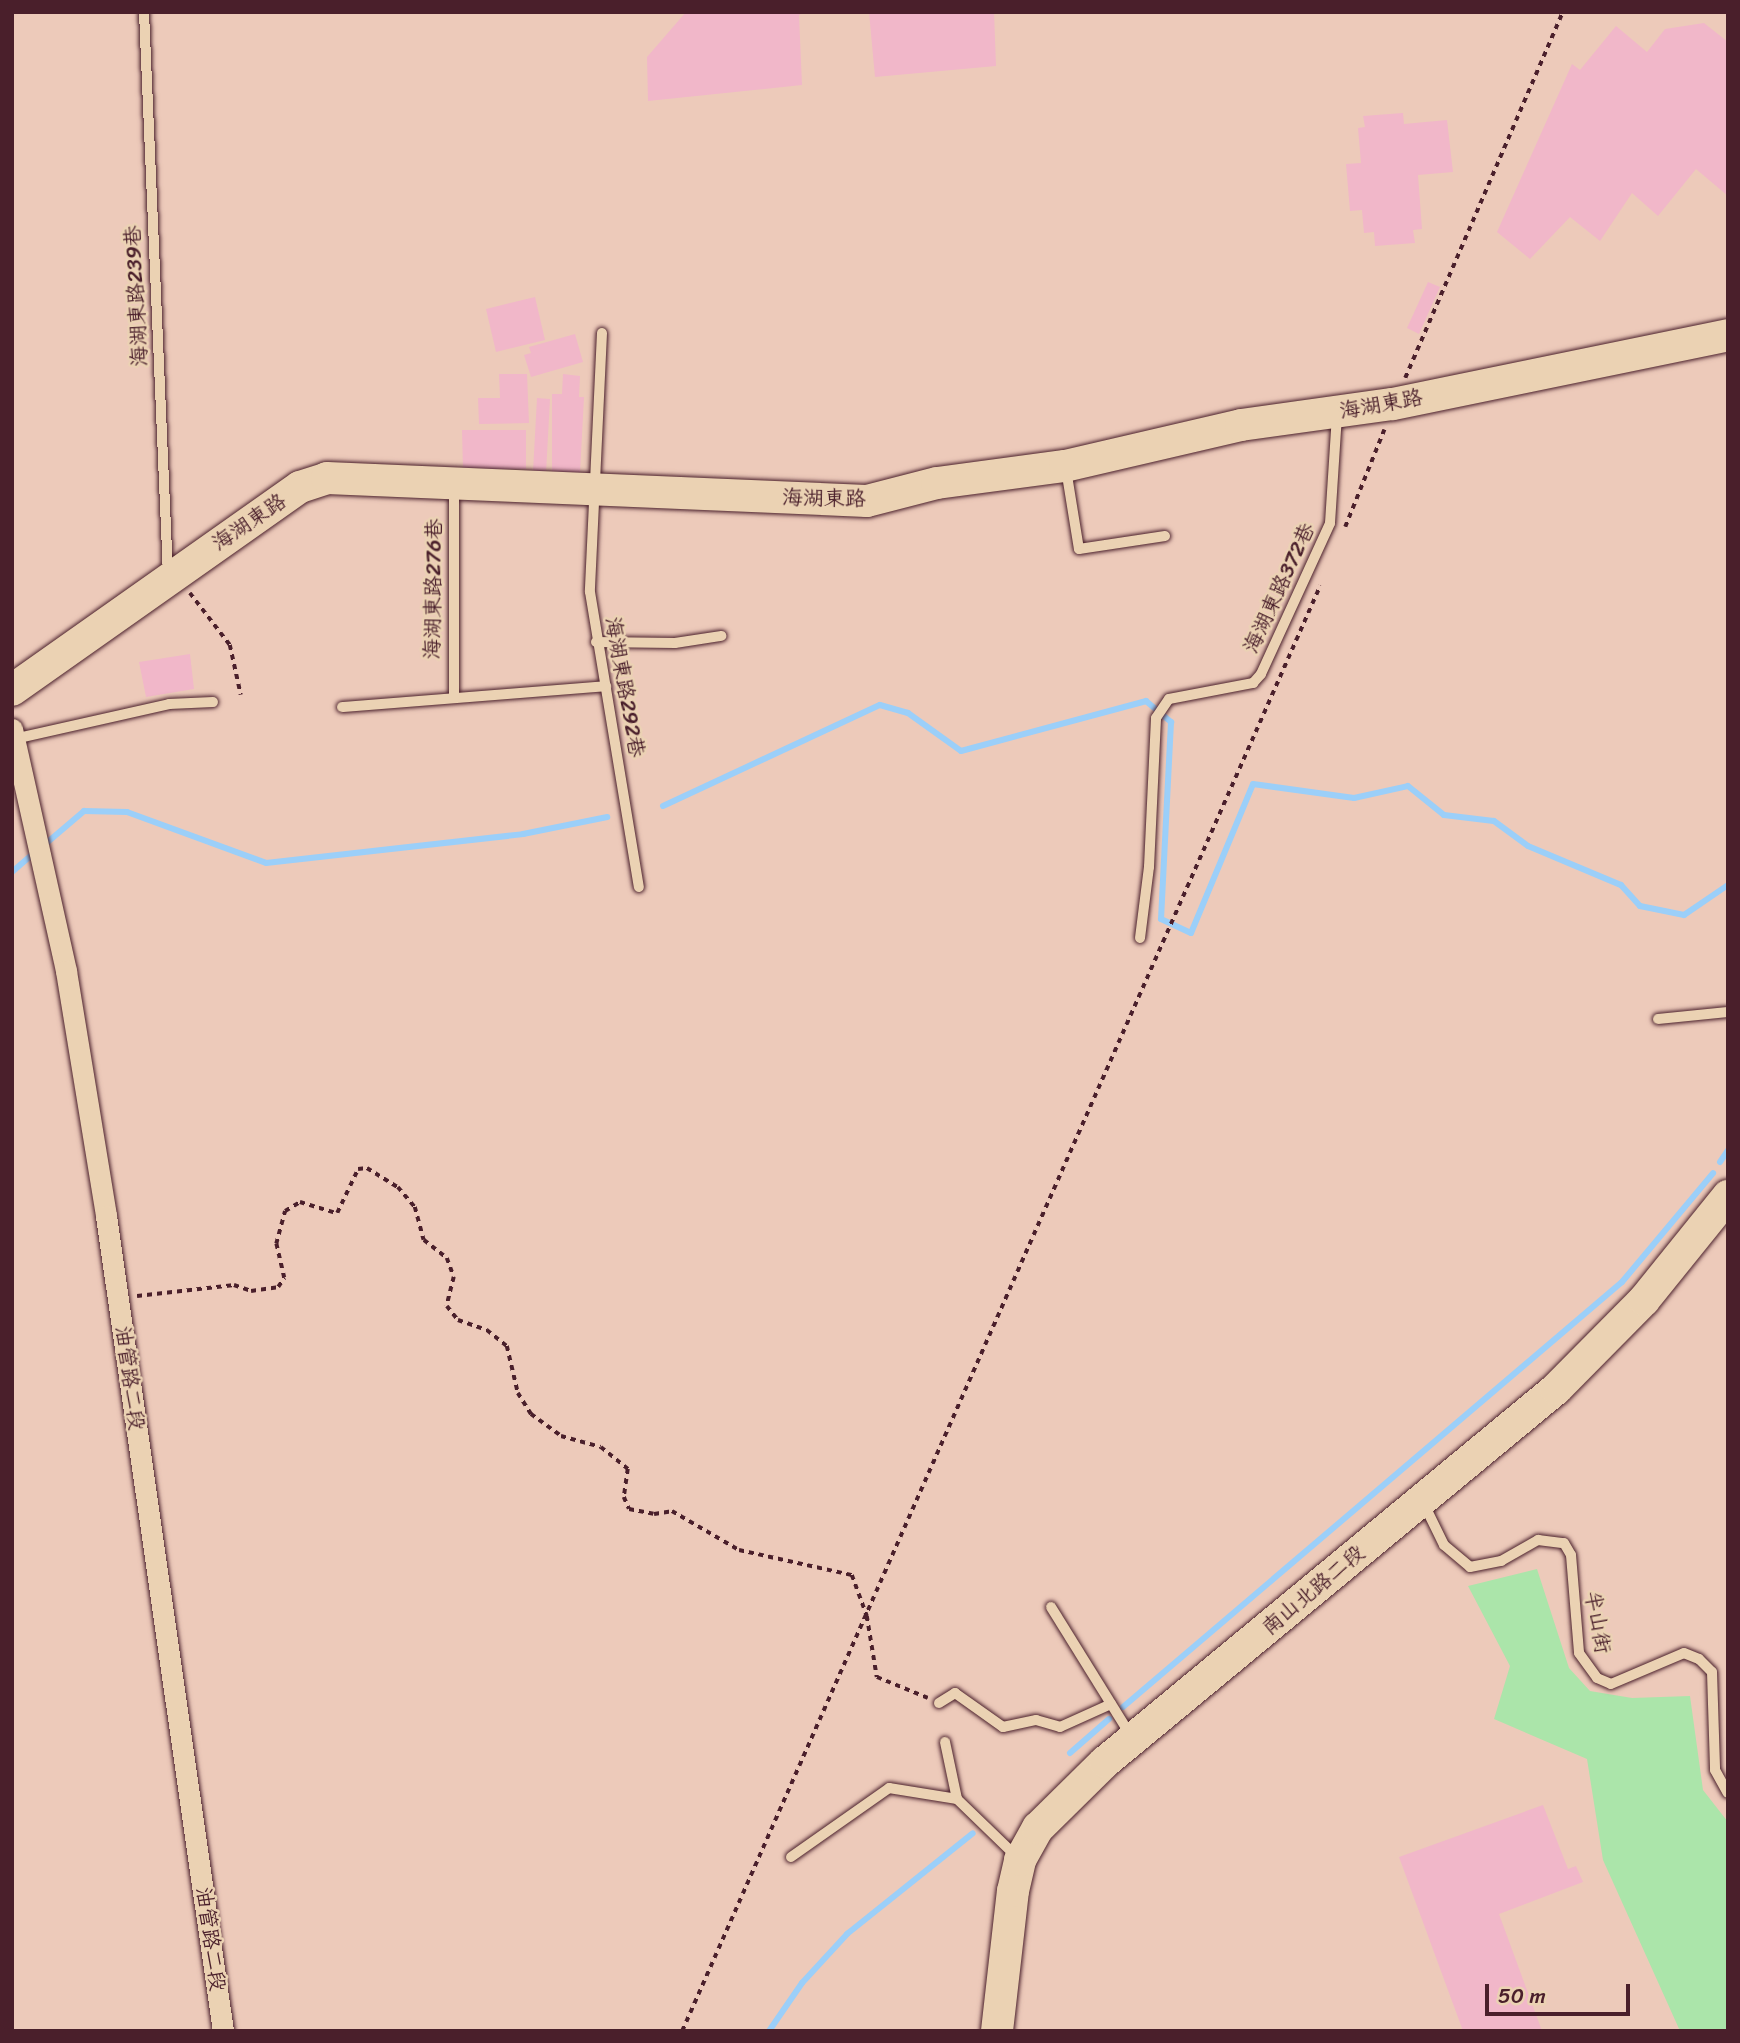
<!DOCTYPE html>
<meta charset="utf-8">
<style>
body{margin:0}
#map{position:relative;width:1740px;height:2043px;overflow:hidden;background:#edcaba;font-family:Sriracha,"LXGW WenKai TC",sans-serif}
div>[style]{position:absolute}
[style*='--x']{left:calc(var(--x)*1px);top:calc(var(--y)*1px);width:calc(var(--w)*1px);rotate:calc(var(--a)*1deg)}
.green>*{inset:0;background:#abe5aa}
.stream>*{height:6px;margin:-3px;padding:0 3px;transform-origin:3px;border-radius:3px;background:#9bcff9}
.building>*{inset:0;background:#f1b7c9}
.path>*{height:3.5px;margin-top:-1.75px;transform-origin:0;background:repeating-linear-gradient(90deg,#4a1f2b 0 5px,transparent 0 10px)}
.roads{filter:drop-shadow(0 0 2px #4a1f2b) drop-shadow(0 0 2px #4a1f2b)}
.lane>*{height:10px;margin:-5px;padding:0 5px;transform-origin:5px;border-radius:5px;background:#ebd2b3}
.street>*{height:21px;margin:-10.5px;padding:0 10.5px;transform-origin:10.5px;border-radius:10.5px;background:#ebd2b3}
.secondary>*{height:32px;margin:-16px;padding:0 16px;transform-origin:16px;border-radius:16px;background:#ebd2b3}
span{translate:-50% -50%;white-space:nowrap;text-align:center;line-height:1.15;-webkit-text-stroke:5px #ebd2b3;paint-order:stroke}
.street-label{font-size:21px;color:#4a1f2b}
.frame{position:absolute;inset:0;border:14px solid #4a1f2b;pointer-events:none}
.scale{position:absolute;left:1485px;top:1984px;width:145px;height:32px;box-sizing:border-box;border:4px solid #4a1f2b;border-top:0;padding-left:9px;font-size:21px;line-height:24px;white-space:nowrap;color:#4a1f2b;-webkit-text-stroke:5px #ebd2b3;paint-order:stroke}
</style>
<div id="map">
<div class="green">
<div style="clip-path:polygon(1537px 1569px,1569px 1668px,1590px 1691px,1632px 1698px,1690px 1696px,1703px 1790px,1728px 1822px,1728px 2031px,1680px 2031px,1603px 1860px,1587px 1759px,1494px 1719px,1510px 1666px,1468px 1586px)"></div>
</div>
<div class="stream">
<div style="--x:663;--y:806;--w:239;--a:-25"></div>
<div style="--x:880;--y:705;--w:29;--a:16"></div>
<div style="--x:908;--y:713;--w:65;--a:35.6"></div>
<div style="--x:961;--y:751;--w:192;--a:-15.1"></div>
<div style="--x:1146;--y:701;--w:33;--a:40"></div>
<div style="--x:1171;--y:722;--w:197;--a:92.9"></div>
<div style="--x:1161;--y:919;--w:33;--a:25"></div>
<div style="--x:1191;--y:933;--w:161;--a:-67.4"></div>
<div style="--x:1253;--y:784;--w:102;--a:7.9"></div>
<div style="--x:1354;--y:798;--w:55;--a:-12.5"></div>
<div style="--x:1408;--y:786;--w:46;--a:38.9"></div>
<div style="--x:1444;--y:815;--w:50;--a:6.8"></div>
<div style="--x:1494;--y:821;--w:42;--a:36.3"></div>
<div style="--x:1528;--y:846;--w:101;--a:22.8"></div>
<div style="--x:1621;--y:885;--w:28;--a:48"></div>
<div style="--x:1640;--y:906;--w:45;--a:11.6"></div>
<div style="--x:1684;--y:915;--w:53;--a:-34.3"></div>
<div style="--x:43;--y:846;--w:54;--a:-40.5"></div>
<div style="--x:84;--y:811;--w:43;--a:1.3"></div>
<div style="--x:127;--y:812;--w:148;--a:20.1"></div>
<div style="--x:266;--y:863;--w:259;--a:-6.4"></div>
<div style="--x:523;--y:834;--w:86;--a:-11.4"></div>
<div style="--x:12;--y:872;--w:29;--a:-41"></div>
<div style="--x:1720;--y:1162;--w:14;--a:-56"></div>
<div style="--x:1123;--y:1707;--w:655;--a:-40.42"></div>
<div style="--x:1622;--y:1282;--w:142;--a:-50.1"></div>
<div style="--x:1070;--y:1753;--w:52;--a:-41.1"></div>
<div style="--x:769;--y:2031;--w:58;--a:-55.5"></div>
<div style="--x:802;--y:1983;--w:67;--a:-47.4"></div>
<div style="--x:847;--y:1934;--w:161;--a:-38.7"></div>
</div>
<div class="building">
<div style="clip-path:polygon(686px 12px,805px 12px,799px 15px,802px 85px,648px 101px,647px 57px)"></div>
<div style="clip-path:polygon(869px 12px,994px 12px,996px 66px,875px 77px)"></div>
<div style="clip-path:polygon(1704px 23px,1728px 42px,1728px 196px,1696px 169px,1658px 216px,1632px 193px,1600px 241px,1570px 217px,1530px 259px,1497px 232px,1572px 64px,1580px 70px,1616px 26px,1647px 52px,1665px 29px)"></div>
<div style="clip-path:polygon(1403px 113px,1404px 124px,1447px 120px,1453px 172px,1418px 175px,1422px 229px,1413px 230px,1415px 243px,1375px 246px,1374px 232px,1364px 233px,1362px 210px,1350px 211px,1346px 164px,1361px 163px,1358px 128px,1365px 127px,1363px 116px)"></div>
<div style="clip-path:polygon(1428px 282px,1440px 287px,1419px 334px,1407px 328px)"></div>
<div style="clip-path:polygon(535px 297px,545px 340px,496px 352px,486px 309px)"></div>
<div style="clip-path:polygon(575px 334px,583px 362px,531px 377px,524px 355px,531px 353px,529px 347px)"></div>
<div style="clip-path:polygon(499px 374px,527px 374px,529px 423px,479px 424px,478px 398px,500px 398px)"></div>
<div style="clip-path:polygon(563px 374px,580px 376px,579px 397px,584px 397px,580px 473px,552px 472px,552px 394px,562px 394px)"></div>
<div style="clip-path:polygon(537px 398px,550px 399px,546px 473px,533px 472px)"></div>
<div style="clip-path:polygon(462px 430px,526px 430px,526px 469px,463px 469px)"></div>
<div style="clip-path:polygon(190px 654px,194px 689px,146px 697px,139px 662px)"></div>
<div style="clip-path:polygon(1543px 1805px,1568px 1869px,1576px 1866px,1583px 1882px,1499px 1914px,1542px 2031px,1463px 2031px,1399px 1857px)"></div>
</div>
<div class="path">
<div style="--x:1405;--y:378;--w:399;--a:-66.7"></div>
<div style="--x:1345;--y:527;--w:105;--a:-68.1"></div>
<div style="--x:190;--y:593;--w:66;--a:52.4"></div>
<div style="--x:230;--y:645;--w:51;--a:77.6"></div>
<div style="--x:137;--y:1296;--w:98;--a:-6.5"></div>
<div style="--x:234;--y:1285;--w:18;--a:19"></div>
<div style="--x:251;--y:1291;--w:27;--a:-8"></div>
<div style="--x:278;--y:1287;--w:11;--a:-56"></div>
<div style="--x:284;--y:1278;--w:35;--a:-103"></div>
<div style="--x:276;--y:1244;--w:34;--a:-75"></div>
<div style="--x:285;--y:1211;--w:17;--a:-31"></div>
<div style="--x:300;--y:1202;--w:39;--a:17"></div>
<div style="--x:337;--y:1213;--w:49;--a:-64.5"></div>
<div style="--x:358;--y:1169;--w:9;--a:-6"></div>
<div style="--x:367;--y:1168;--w:36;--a:32"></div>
<div style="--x:398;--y:1187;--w:26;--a:50"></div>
<div style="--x:415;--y:1207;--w:34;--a:75"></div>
<div style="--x:424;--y:1240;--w:29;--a:38"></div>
<div style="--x:447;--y:1258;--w:20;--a:70"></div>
<div style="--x:454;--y:1277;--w:30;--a:104"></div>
<div style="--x:447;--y:1306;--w:18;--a:52"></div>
<div style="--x:458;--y:1320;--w:31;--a:19"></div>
<div style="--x:487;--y:1330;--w:26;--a:39"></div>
<div style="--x:507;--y:1346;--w:48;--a:76.8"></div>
<div style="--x:518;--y:1393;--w:25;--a:58"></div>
<div style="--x:531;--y:1414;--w:37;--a:36"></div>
<div style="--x:561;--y:1436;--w:41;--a:15.4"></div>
<div style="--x:601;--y:1447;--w:35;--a:39"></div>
<div style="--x:628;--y:1469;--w:28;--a:98"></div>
<div style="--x:624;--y:1497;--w:13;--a:67"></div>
<div style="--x:629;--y:1509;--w:25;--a:11"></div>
<div style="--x:654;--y:1514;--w:18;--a:-9"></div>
<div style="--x:672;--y:1511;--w:78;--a:30.2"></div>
<div style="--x:739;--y:1550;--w:116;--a:12.5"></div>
<div style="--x:852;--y:1575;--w:44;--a:69.9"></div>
<div style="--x:867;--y:1616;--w:62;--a:80.7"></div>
<div style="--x:877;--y:1677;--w:55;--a:22.4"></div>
<div style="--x:682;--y:2031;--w:1580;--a:-66.18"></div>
</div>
<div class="roads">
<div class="lane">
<div style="--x:144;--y:12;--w:565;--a:87.56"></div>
<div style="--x:602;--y:333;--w:259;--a:92.7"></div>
<div style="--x:590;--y:592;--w:299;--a:80.6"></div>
<div style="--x:1066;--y:469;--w:81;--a:80.8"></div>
<div style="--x:1079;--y:549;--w:87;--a:-8.6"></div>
<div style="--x:454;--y:487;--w:211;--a:90"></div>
<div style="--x:596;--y:642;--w:79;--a:0.7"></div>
<div style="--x:675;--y:643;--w:47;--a:-8.7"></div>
<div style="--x:342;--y:707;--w:265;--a:-4.5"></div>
<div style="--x:14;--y:739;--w:159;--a:-12.7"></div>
<div style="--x:169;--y:704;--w:44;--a:-2.6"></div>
<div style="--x:1140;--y:938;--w:72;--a:-82.8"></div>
<div style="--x:1149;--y:867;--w:149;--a:-87.3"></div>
<div style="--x:1156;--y:718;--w:23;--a:-56"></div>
<div style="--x:1169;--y:699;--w:86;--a:-10.8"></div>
<div style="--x:1253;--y:683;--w:12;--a:-48"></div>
<div style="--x:1261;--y:674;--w:166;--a:-65.4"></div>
<div style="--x:1330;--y:523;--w:107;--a:-86.3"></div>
<div style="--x:1658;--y:1019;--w:70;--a:-5.7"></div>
<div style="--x:1423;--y:1502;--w:48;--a:64"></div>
<div style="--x:1444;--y:1545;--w:34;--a:40"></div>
<div style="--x:1470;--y:1567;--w:32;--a:-11"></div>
<div style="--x:1501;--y:1561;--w:43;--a:-29.6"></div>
<div style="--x:1538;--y:1540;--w:26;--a:7"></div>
<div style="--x:1564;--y:1543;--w:14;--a:60"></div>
<div style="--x:1571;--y:1555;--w:98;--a:85.3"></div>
<div style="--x:1579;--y:1653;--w:31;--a:54"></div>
<div style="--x:1597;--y:1678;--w:15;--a:23"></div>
<div style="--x:1611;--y:1684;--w:79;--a:-23"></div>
<div style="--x:1684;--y:1653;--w:16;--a:22"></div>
<div style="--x:1699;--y:1659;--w:18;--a:45"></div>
<div style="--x:1712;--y:1672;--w:98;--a:88.2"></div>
<div style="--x:1715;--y:1770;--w:26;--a:61"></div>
<div style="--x:1051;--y:1607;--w:152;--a:58.2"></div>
<div style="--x:939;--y:1703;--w:19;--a:-32"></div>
<div style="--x:955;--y:1693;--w:59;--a:35.3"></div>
<div style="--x:1003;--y:1727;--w:34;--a:-12"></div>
<div style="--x:1036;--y:1720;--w:25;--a:16"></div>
<div style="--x:1060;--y:1727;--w:56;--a:-24.3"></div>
<div style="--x:945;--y:1742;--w:58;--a:78.1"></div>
<div style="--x:791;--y:1857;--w:120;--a:-35.1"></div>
<div style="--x:889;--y:1788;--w:69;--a:9.2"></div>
<div style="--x:957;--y:1799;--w:85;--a:44"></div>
</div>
<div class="street">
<div style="--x:12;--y:729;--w:248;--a:77.4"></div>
<div style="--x:66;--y:971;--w:248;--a:80.7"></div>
<div style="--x:106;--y:1216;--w:823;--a:81.83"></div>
</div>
<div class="secondary">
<div style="--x:12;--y:690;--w:352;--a:-35.2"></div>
<div style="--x:300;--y:487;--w:28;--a:-18"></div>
<div style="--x:327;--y:478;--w:540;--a:2.44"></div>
<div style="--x:867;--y:501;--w:72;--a:-14.4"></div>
<div style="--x:937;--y:483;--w:129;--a:-7.6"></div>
<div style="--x:1065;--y:466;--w:181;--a:-13.1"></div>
<div style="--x:1241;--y:425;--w:153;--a:-7.9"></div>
<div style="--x:1393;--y:404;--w:342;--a:-11.6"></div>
<div style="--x:997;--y:2031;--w:141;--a:-83.5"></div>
<div style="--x:1013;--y:1891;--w:32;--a:-77"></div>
<div style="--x:1020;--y:1860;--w:37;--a:-61"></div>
<div style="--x:1038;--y:1828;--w:94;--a:-44.6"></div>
<div style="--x:1105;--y:1762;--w:585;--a:-39.59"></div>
<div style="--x:1556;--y:1389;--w:125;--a:-45.3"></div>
<div style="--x:1644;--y:1300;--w:134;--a:-51.1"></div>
</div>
</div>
<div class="street-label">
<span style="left:136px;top:296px;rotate:-93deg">海湖東路239巷</span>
<span style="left:1381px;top:404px;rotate:-10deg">海湖東路</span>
<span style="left:824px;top:498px;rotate:1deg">海湖東路</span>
<span style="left:249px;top:522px;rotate:-34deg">海湖東路</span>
<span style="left:1279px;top:588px;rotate:-65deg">海湖東路372巷</span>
<span style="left:433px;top:589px;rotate:-89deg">海湖東路276巷</span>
<span style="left:625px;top:687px;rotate:80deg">海湖東路292巷</span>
<span style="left:130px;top:1378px;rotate:82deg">油管路二段</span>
<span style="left:1313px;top:1590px;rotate:-40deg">南山北路二段</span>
<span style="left:1598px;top:1622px;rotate:80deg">半山街</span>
<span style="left:211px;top:1939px;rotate:82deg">油管路二段</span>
</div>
<div class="frame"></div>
<div class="scale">50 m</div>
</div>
